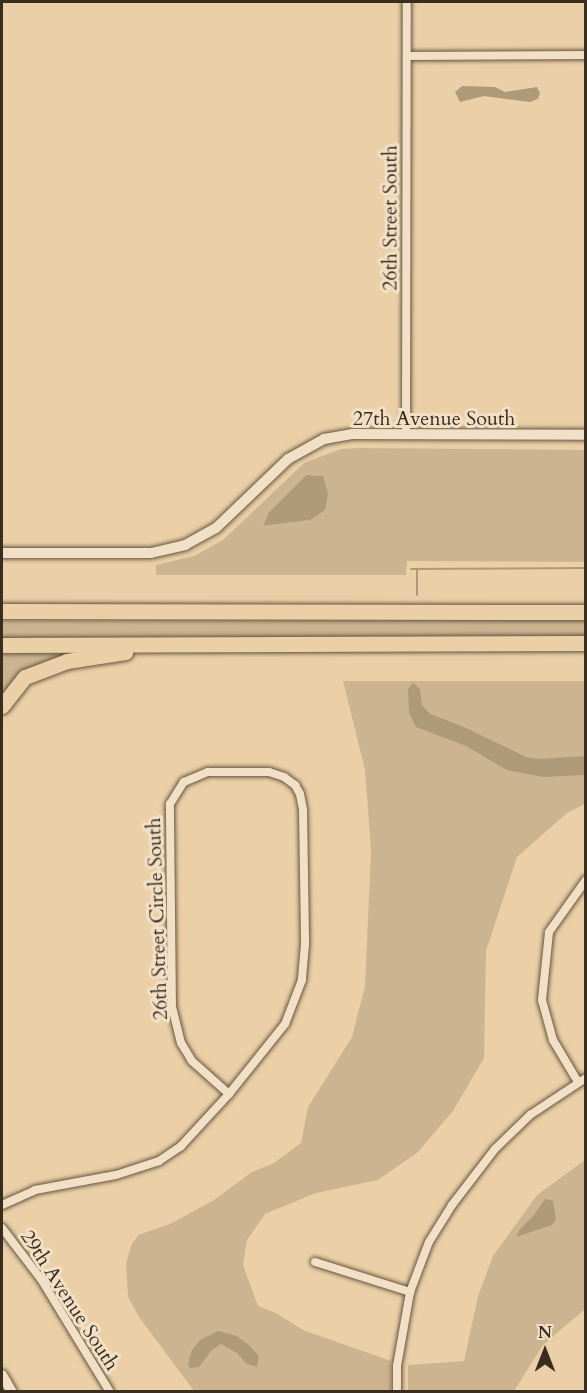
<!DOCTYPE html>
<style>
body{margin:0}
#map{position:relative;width:587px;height:1393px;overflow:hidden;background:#ebd0a7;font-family:Cardo,serif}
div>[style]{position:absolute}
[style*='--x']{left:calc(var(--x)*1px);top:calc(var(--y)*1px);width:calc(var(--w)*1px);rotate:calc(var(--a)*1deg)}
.green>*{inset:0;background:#cdb490}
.water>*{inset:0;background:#ae9979}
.stream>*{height:2px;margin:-1px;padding:0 1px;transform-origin:1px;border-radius:1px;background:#ae9979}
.roads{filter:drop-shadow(0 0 2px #655641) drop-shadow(0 0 2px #655641)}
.minor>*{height:8px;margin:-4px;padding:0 4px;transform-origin:4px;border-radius:4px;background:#f2e0c6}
.tertiary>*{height:10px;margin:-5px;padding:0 5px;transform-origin:5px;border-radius:5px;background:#f2e0c6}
.motorway>*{height:15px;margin:-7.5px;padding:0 7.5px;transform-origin:7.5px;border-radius:7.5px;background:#ebd0a7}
span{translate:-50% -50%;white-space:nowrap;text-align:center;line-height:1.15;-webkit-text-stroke:6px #f2e0c6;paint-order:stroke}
.street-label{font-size:20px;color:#382d1f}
.frame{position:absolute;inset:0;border:3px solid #382d1f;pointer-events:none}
.north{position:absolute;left:515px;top:1321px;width:60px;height:60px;-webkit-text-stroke:4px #f2e0c6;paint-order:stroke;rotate:0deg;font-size:16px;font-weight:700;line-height:24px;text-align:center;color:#382d1f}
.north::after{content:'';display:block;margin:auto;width:21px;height:27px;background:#382d1f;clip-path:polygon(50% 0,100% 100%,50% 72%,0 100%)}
</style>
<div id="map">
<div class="green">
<div style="clip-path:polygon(evenodd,361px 448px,585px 450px,585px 562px,407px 561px,406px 575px,156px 575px,156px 565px,194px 556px,223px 540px,304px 463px,341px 449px,361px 448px,306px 475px,323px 476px,310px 520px,263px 526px,269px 512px,306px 475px)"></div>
<div style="clip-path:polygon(585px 619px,586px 635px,582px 636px,2px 639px,2px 621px)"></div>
<div style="clip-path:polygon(2px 652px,71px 652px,77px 653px,2px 695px)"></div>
<div style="clip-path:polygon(343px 681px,585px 681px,585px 804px,567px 813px,517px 857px,486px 951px,484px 1058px,453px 1111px,418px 1152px,378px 1180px,316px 1193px,265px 1214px,247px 1240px,243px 1265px,258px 1306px,276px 1313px,303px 1330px,391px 1361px,391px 1391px,194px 1391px,139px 1317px,128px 1297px,126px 1264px,131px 1246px,138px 1235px,170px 1224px,214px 1200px,252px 1172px,274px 1163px,301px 1143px,308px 1107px,352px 1037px,365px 986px,371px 850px,365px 770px)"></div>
<div style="clip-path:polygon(585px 1160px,585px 1309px,543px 1345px,514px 1391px,408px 1392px,408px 1365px,464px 1361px,478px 1296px,493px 1256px,537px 1195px)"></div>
</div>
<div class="water">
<div style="clip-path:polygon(462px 86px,495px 87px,505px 92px,537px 87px,540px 93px,538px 99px,530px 102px,484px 96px,460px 102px,455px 92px)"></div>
<div style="clip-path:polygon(306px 475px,323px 476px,328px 494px,325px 510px,310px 520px,263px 526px,269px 512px)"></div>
<div style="clip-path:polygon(413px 683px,420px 689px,422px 705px,430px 714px,464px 727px,526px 757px,538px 759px,585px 756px,585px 775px,543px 777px,507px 770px,466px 746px,416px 727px,409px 713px,408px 689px)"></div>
<div style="clip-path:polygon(545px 1199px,553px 1201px,556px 1220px,552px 1225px,516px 1237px,520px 1229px,534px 1215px)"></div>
<div style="clip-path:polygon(218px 1331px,237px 1336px,250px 1346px,259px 1356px,257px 1367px,247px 1364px,237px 1353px,221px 1344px,211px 1351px,199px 1367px,190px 1368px,188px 1364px,192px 1350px,200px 1340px)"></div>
</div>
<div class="stream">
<div style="--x:411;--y:569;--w:175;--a:-0.3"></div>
<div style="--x:417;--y:569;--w:26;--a:90"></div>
</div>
<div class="roads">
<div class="minor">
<div style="--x:407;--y:56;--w:179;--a:-0.3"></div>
<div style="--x:406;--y:435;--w:433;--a:-89.9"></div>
<div style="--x:208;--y:772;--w:61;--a:0"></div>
<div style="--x:269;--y:772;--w:16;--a:18"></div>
<div style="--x:284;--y:777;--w:14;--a:36"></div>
<div style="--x:295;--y:785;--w:10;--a:61"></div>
<div style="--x:300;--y:794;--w:16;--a:79"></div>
<div style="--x:303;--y:810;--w:134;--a:89.1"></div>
<div style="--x:305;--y:944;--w:36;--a:95"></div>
<div style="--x:302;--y:980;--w:47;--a:111.1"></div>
<div style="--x:285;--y:1024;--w:90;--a:128.7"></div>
<div style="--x:229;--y:1094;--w:50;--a:-138.3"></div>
<div style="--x:192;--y:1061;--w:21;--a:-121"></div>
<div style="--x:181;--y:1043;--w:36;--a:-104"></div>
<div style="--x:172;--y:1008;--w:204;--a:-90.6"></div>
<div style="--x:170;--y:804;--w:26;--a:-58"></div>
<div style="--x:184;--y:782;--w:26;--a:-23"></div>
<div style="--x:578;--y:1082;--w:49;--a:-120.8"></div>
<div style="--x:553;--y:1040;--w:41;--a:-105.4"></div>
<div style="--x:542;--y:1000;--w:68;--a:-84.1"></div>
<div style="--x:549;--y:932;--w:64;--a:-54.6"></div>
<div style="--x:2;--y:1205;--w:36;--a:-24"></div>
<div style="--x:35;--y:1190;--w:82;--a:-10.5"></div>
<div style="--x:116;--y:1175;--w:45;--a:-18"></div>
<div style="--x:159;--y:1161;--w:27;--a:-34"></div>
<div style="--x:181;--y:1146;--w:71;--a:-47.3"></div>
<div style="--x:2;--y:1228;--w:64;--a:52.6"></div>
<div style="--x:41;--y:1279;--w:132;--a:58.6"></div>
<div style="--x:315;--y:1262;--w:100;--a:17.5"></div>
<div style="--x:397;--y:1392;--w:26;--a:-90"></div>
<div style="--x:397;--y:1366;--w:75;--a:-80"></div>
<div style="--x:410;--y:1292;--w:53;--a:-69.2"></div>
<div style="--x:429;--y:1242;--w:44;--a:-58.1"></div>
<div style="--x:452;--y:1205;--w:71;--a:-52.5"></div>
<div style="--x:495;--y:1149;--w:49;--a:-44.2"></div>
<div style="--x:530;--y:1115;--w:67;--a:-33.5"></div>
</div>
<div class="tertiary">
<div style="--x:2;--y:553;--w:149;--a:0"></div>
<div style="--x:151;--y:553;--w:35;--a:-13"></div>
<div style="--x:185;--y:545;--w:35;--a:-29"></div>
<div style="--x:216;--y:528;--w:100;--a:-43.8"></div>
<div style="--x:288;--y:459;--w:41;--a:-29.1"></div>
<div style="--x:324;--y:439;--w:28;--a:-10"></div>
<div style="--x:352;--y:434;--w:234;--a:0.2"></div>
<div style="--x:2;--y:1375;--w:20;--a:60"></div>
</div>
<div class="motorway">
<div style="--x:2;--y:611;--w:584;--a:0.1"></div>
<div style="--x:2;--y:645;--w:584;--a:-0.2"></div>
<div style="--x:2;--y:706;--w:37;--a:-52"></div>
<div style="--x:25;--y:677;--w:45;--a:-20.9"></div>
<div style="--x:67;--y:661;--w:59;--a:-8.8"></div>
</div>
</div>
<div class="street-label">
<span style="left:390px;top:218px;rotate:-90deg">26th Street South</span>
<span style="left:434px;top:418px">27th Avenue South</span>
<span style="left:157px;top:919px;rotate:-92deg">26th Street Circle South</span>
<span style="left:70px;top:1300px;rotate:57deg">29th Avenue South</span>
</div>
<div class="frame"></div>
<div class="north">N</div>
</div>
